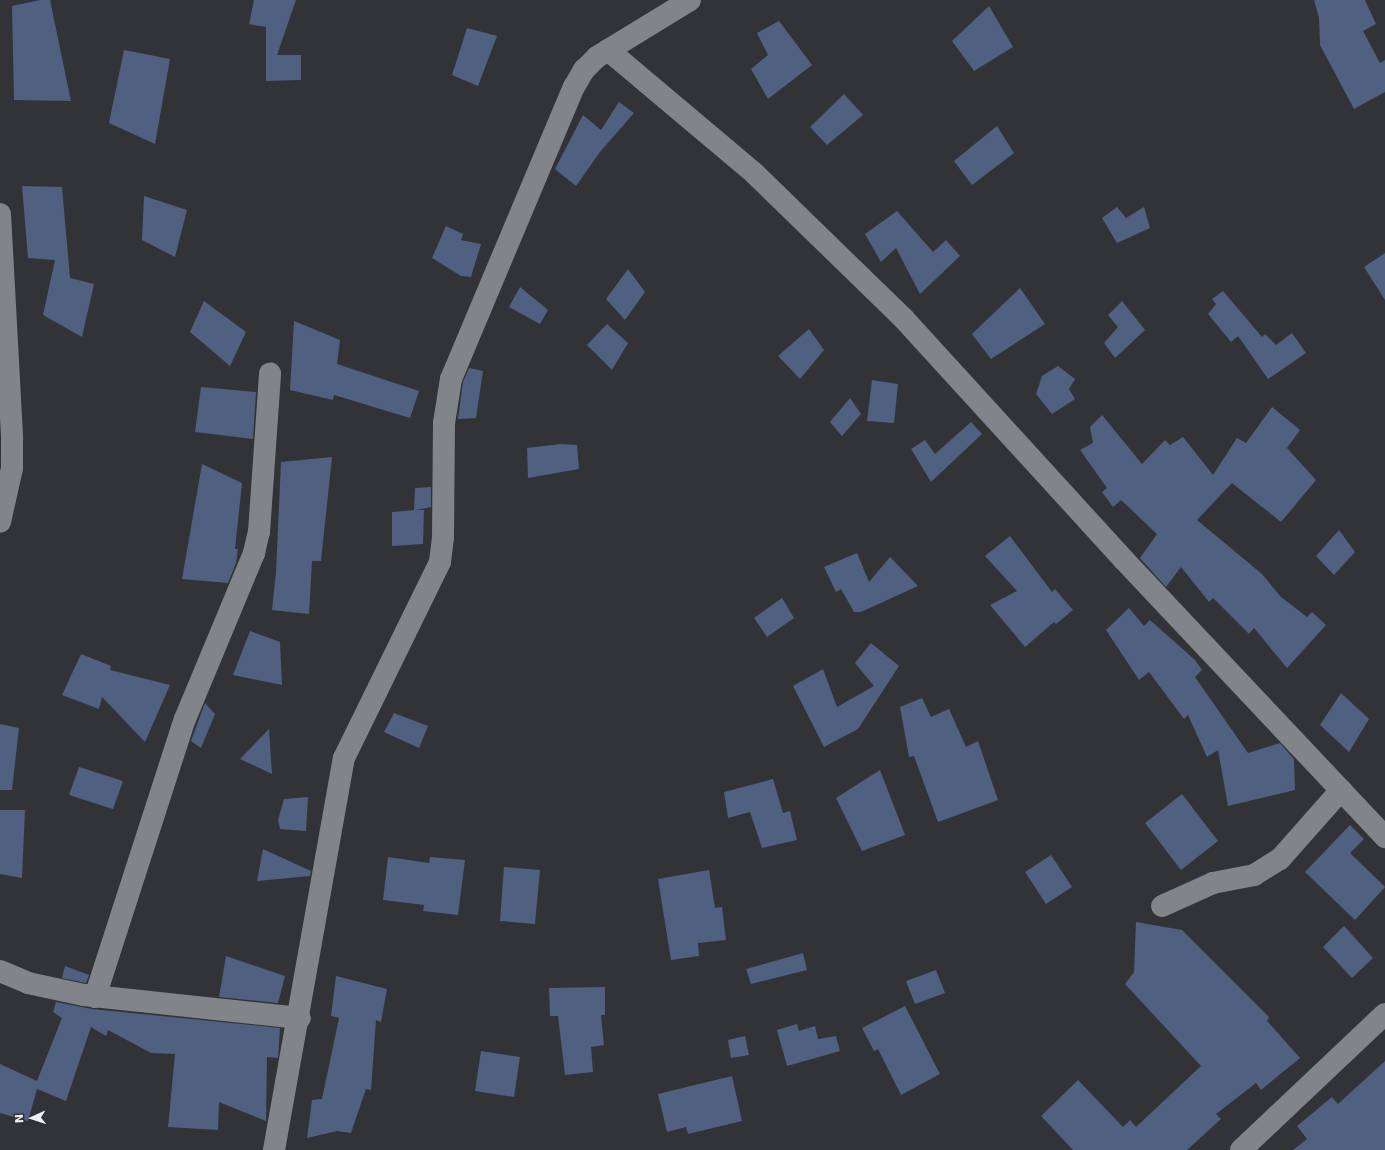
<!DOCTYPE html>
<style>
body{margin:0}
#map{position:relative;width:1385px;height:1150px;overflow:hidden;background:#313337;font-family:"DejaVu Sans",sans-serif}
div>[style]{position:absolute}
[style*='--x']{left:calc(var(--x)*1px);top:calc(var(--y)*1px);width:calc(var(--w)*1px);rotate:calc(var(--a)*1deg)}
.building>*{inset:0;background:#4f6081}
.street>*{height:22px;margin:-11px;padding:0 11px;transform-origin:11px;border-radius:11px;background:#818489}
span{translate:-50% -50%;white-space:nowrap;text-align:center;line-height:1.15;-webkit-text-stroke:3px #313337;paint-order:stroke}
.north{position:absolute;left:12px;top:1098px;width:40px;height:40px;-webkit-text-stroke:3px #313337;paint-order:stroke;rotate:267deg;font-size:11px;font-weight:700;line-height:16px;text-align:center;color:#edeff2}
.north::after{content:'';display:block;margin:auto;width:14px;height:18px;background:#edeff2;clip-path:polygon(50% 0,100% 100%,50% 72%,0 100%)}
</style>
<div id="map">
<div class="building">
<div style="clip-path:polygon(40px 0,50px 0,71px 101px,14px 100px,12px 6px)"></div>
<div style="clip-path:polygon(254px 0,296px 0,277px 55px,301px 55px,301px 80px,266px 81px,266px 27px,249px 24px)"></div>
<div style="clip-path:polygon(1314px 0,1365px 0,1376px 24px,1363px 31px,1380px 63px,1385px 60px,1385px 92px,1354px 109px,1320px 45px,1319px 18px)"></div>
<div style="clip-path:polygon(989px 6px,1013px 47px,974px 71px,952px 41px)"></div>
<div style="clip-path:polygon(779px 21px,812px 65px,768px 99px,751px 69px,768px 55px,757px 33px)"></div>
<div style="clip-path:polygon(467px 28px,497px 36px,478px 86px,452px 75px)"></div>
<div style="clip-path:polygon(124px 50px,170px 59px,155px 144px,109px 123px)"></div>
<div style="clip-path:polygon(844px 94px,863px 115px,827px 145px,810px 127px)"></div>
<div style="clip-path:polygon(619px 102px,634px 113px,600px 152px,576px 186px,555px 169px,583px 115px,601px 130px)"></div>
<div style="clip-path:polygon(997px 126px,1014px 153px,972px 185px,954px 161px)"></div>
<div style="clip-path:polygon(22px 186px,62px 187px,70px 278px,94px 284px,82px 337px,43px 315px,55px 260px,28px 258px)"></div>
<div style="clip-path:polygon(144px 196px,187px 210px,175px 257px,142px 240px)"></div>
<div style="clip-path:polygon(1117px 207px,1126px 218px,1144px 207px,1150px 228px,1117px 243px,1102px 218px)"></div>
<div style="clip-path:polygon(897px 211px,933px 252px,946px 240px,960px 256px,920px 294px,896px 248px,881px 262px,865px 234px)"></div>
<div style="clip-path:polygon(446px 226px,463px 234px,461px 240px,481px 244px,471px 277px,461px 276px,432px 258px)"></div>
<div style="clip-path:polygon(1385px 253px,1385px 300px,1364px 267px)"></div>
<div style="clip-path:polygon(628px 269px,645px 292px,625px 320px,606px 299px)"></div>
<div style="clip-path:polygon(520px 287px,548px 310px,540px 324px,509px 307px)"></div>
<div style="clip-path:polygon(1020px 288px,1045px 324px,991px 359px,972px 334px)"></div>
<div style="clip-path:polygon(1223px 291px,1262px 337px,1265px 334px,1276px 345px,1292px 333px,1306px 353px,1268px 379px,1238px 336px,1231px 342px,1208px 314px,1216px 304px,1212px 299px)"></div>
<div style="clip-path:polygon(204px 301px,246px 332px,230px 366px,190px 332px)"></div>
<div style="clip-path:polygon(1122px 301px,1145px 330px,1115px 358px,1104px 343px,1118px 327px,1108px 315px)"></div>
<div style="clip-path:polygon(294px 321px,340px 340px,337px 364px,419px 391px,410px 418px,334px 395px,333px 400px,290px 390px)"></div>
<div style="clip-path:polygon(607px 324px,628px 343px,612px 370px,587px 345px)"></div>
<div style="clip-path:polygon(809px 329px,824px 350px,800px 379px,778px 356px)"></div>
<div style="clip-path:polygon(1058px 366px,1075px 379px,1069px 389px,1075px 399px,1052px 414px,1036px 394px,1042px 376px)"></div>
<div style="clip-path:polygon(469px 368px,483px 371px,476px 418px,458px 419px,463px 382px)"></div>
<div style="clip-path:polygon(872px 380px,898px 384px,894px 423px,867px 421px)"></div>
<div style="clip-path:polygon(201px 387px,256px 392px,253px 439px,195px 432px)"></div>
<div style="clip-path:polygon(850px 398px,861px 414px,842px 436px,830px 422px)"></div>
<div style="clip-path:polygon(1272px 407px,1300px 430px,1287px 448px,1316px 480px,1281px 522px,1232px 483px,1197px 520px,1262px 574px,1281px 597px,1307px 617px,1312px 612px,1326px 625px,1287px 668px,1254px 628px,1249px 634px,1213px 598px,1209px 602px,1181px 567px,1166px 587px,1140px 558px,1157px 534px,1121px 500px,1113px 507px,1102px 492px,1107px 488px,1080px 450px,1093px 443px,1090px 427px,1102px 415px,1142px 464px,1165px 440px,1170px 445px,1183px 437px,1213px 475px,1237px 438px,1246px 443px)"></div>
<div style="clip-path:polygon(971px 422px,982px 434px,931px 482px,911px 449px,925px 440px,935px 454px)"></div>
<div style="clip-path:polygon(561px 444px,577px 445px,579px 469px,528px 478px,527px 448px)"></div>
<div style="clip-path:polygon(332px 457px,321px 561px,312px 561px,309px 614px,272px 610px,276px 572px,281px 462px)"></div>
<div style="clip-path:polygon(202px 464px,242px 483px,235px 549px,238px 549px,236px 563px,228px 583px,182px 579px)"></div>
<div style="clip-path:polygon(431px 487px,431px 507px,416px 510px,424px 510px,423px 544px,392px 546px,392px 512px,414px 510px,415px 488px)"></div>
<div style="clip-path:polygon(1339px 530px,1355px 552px,1334px 575px,1316px 556px)"></div>
<div style="clip-path:polygon(1010px 536px,1052px 592px,1055px 589px,1073px 610px,1056px 624px,1054px 622px,1025px 647px,990px 605px,1017px 591px,985px 556px)"></div>
<div style="clip-path:polygon(857px 553px,869px 582px,890px 557px,918px 586px,861px 612px,854px 612px,841px 589px,836px 592px,824px 567px)"></div>
<div style="clip-path:polygon(782px 598px,794px 618px,767px 637px,754px 618px)"></div>
<div style="clip-path:polygon(1129px 608px,1144px 626px,1150px 620px,1195px 660px,1202px 670px,1195px 677px,1248px 753px,1280px 743px,1294px 759px,1295px 790px,1228px 806px,1218px 750px,1207px 757px,1188px 715px,1184px 719px,1149px 672px,1139px 680px,1106px 630px)"></div>
<div style="clip-path:polygon(250px 631px,280px 642px,282px 685px,233px 675px)"></div>
<div style="clip-path:polygon(871px 643px,899px 666px,858px 729px,824px 747px,793px 686px,823px 669px,837px 707px,874px 686px,855px 663px)"></div>
<div style="clip-path:polygon(81px 654px,111px 666px,110px 670px,170px 685px,145px 742px,102px 697px,99px 709px,62px 695px)"></div>
<div style="clip-path:polygon(1341px 693px,1369px 719px,1349px 752px,1320px 725px)"></div>
<div style="clip-path:polygon(922px 698px,931px 717px,949px 709px,966px 747px,978px 741px,998px 800px,938px 822px,914px 756px,909px 757px,900px 707px)"></div>
<div style="clip-path:polygon(205px 703px,215px 714px,201px 748px,191px 741px)"></div>
<div style="clip-path:polygon(394px 713px,428px 726px,419px 748px,384px 732px)"></div>
<div style="clip-path:polygon(0 724px,19px 728px,12px 790px,0 790px)"></div>
<div style="clip-path:polygon(269px 729px,272px 774px,240px 759px)"></div>
<div style="clip-path:polygon(79px 767px,123px 781px,113px 809px,69px 795px)"></div>
<div style="clip-path:polygon(880px 770px,905px 835px,862px 851px,836px 798px)"></div>
<div style="clip-path:polygon(773px 779px,783px 813px,790px 811px,797px 840px,762px 848px,750px 812px,728px 818px,724px 792px)"></div>
<div style="clip-path:polygon(1182px 794px,1218px 841px,1181px 870px,1145px 823px)"></div>
<div style="clip-path:polygon(308px 797px,306px 831px,280px 829px,278px 820px,284px 799px)"></div>
<div style="clip-path:polygon(0 810px,25px 810px,22px 878px,0 874px)"></div>
<div style="clip-path:polygon(1350px 825px,1364px 839px,1350px 853px,1385px 887px,1355px 920px,1305px 872px)"></div>
<div style="clip-path:polygon(263px 849px,311px 871px,310px 876px,257px 881px)"></div>
<div style="clip-path:polygon(1051px 855px,1072px 887px,1046px 904px,1025px 872px)"></div>
<div style="clip-path:polygon(388px 857px,429px 863px,430px 857px,465px 860px,458px 915px,423px 911px,424px 905px,383px 900px)"></div>
<div style="clip-path:polygon(504px 867px,540px 870px,535px 924px,500px 921px)"></div>
<div style="clip-path:polygon(709px 870px,715px 908px,722px 907px,726px 940px,698px 943px,699px 956px,671px 960px,658px 879px)"></div>
<div style="clip-path:polygon(1136px 922px,1182px 930px,1269px 1017px,1267px 1021px,1300px 1058px,1261px 1090px,1256px 1083px,1216px 1114px,1221px 1119px,1187px 1150px,1073px 1150px,1041px 1116px,1078px 1080px,1123px 1127px,1130px 1120px,1136px 1127px,1201px 1066px,1125px 984px,1134px 972px)"></div>
<div style="clip-path:polygon(1344px 926px,1373px 958px,1352px 978px,1323px 947px)"></div>
<div style="clip-path:polygon(803px 953px,807px 970px,751px 984px,746px 969px)"></div>
<div style="clip-path:polygon(226px 956px,285px 976px,278px 1003px,219px 997px)"></div>
<div style="clip-path:polygon(65px 966px,89px 975px,86px 983px,62px 978px)"></div>
<div style="clip-path:polygon(936px 970px,945px 993px,915px 1004px,906px 981px)"></div>
<div style="clip-path:polygon(336px 976px,387px 989px,381px 1022px,376px 1020px,371px 1090px,366px 1089px,351px 1133px,337px 1131px,307px 1138px,312px 1100px,322px 1099px,339px 1018px,331px 1016px)"></div>
<div style="clip-path:polygon(605px 987px,605px 1015px,601px 1015px,604px 1045px,591px 1047px,593px 1072px,565px 1075px,558px 1016px,550px 1016px,549px 988px)"></div>
<div style="clip-path:polygon(56px 1002px,92px 1009px,280px 1028px,278px 1058px,267px 1057px,266px 1121px,219px 1102px,218px 1130px,168px 1127px,175px 1054px,151px 1053px,108px 1030px,106px 1036px,91px 1027px,66px 1101px,37px 1089px,28px 1121px,0 1113px,0 1064px,37px 1081px,62px 1018px,53px 1012px)"></div>
<div style="clip-path:polygon(905px 1006px,940px 1074px,901px 1095px,878px 1049px,874px 1051px,862px 1028px)"></div>
<div style="clip-path:polygon(797px 1024px,799px 1031px,815px 1026px,818px 1039px,836px 1036px,840px 1051px,787px 1066px,777px 1030px)"></div>
<div style="clip-path:polygon(745px 1036px,749px 1055px,731px 1058px,728px 1040px)"></div>
<div style="clip-path:polygon(481px 1051px,520px 1057px,514px 1097px,475px 1091px)"></div>
<div style="clip-path:polygon(1385px 1061px,1385px 1150px,1293px 1150px,1307px 1139px,1297px 1126px,1332px 1097px,1338px 1104px)"></div>
<div style="clip-path:polygon(732px 1076px,742px 1121px,688px 1134px,686px 1127px,667px 1132px,658px 1094px)"></div>
</div>
<div class="street">
<div style="--x:608;--y:50;--w:192;--a:40.1"></div>
<div style="--x:755;--y:174;--w:208;--a:44.2"></div>
<div style="--x:904;--y:319;--w:326;--a:47.6"></div>
<div style="--x:1124;--y:560;--w:381;--a:46.7"></div>
<div style="--x:0;--y:214;--w:225;--a:86.9"></div>
<div style="--x:12;--y:439;--w:29;--a:90"></div>
<div style="--x:12;--y:468;--w:55;--a:102.5"></div>
<div style="--x:1162;--y:906;--w:56;--a:-24.3"></div>
<div style="--x:1213;--y:883;--w:42;--a:-11"></div>
<div style="--x:1254;--y:875;--w:31;--a:-32"></div>
<div style="--x:1280;--y:859;--w:92;--a:-48.5"></div>
<div style="--x:0;--y:971;--w:30;--a:23"></div>
<div style="--x:28;--y:983;--w:57;--a:12.1"></div>
<div style="--x:84;--y:995;--w:217;--a:6.1"></div>
<div style="--x:95;--y:997;--w:292;--a:-72.1"></div>
<div style="--x:185;--y:719;--w:180;--a:-67.4"></div>
<div style="--x:254;--y:553;--w:22;--a:-77"></div>
<div style="--x:259;--y:532;--w:159;--a:-86"></div>
<div style="--x:274;--y:1150;--w:398;--a:-79.9"></div>
<div style="--x:344;--y:758;--w:218;--a:-63.9"></div>
<div style="--x:440;--y:562;--w:25;--a:-83"></div>
<div style="--x:443;--y:537;--w:114;--a:-89.5"></div>
<div style="--x:444;--y:423;--w:45;--a:-81"></div>
<div style="--x:451;--y:379;--w:317;--a:-67.2"></div>
<div style="--x:574;--y:87;--w:20;--a:-60"></div>
<div style="--x:584;--y:70;--w:18;--a:-45"></div>
<div style="--x:597;--y:57;--w:109;--a:-31.5"></div>
<div style="--x:1241;--y:1150;--w:198;--a:-43.4"></div>
</div>
<div class="north">N</div>
</div>
